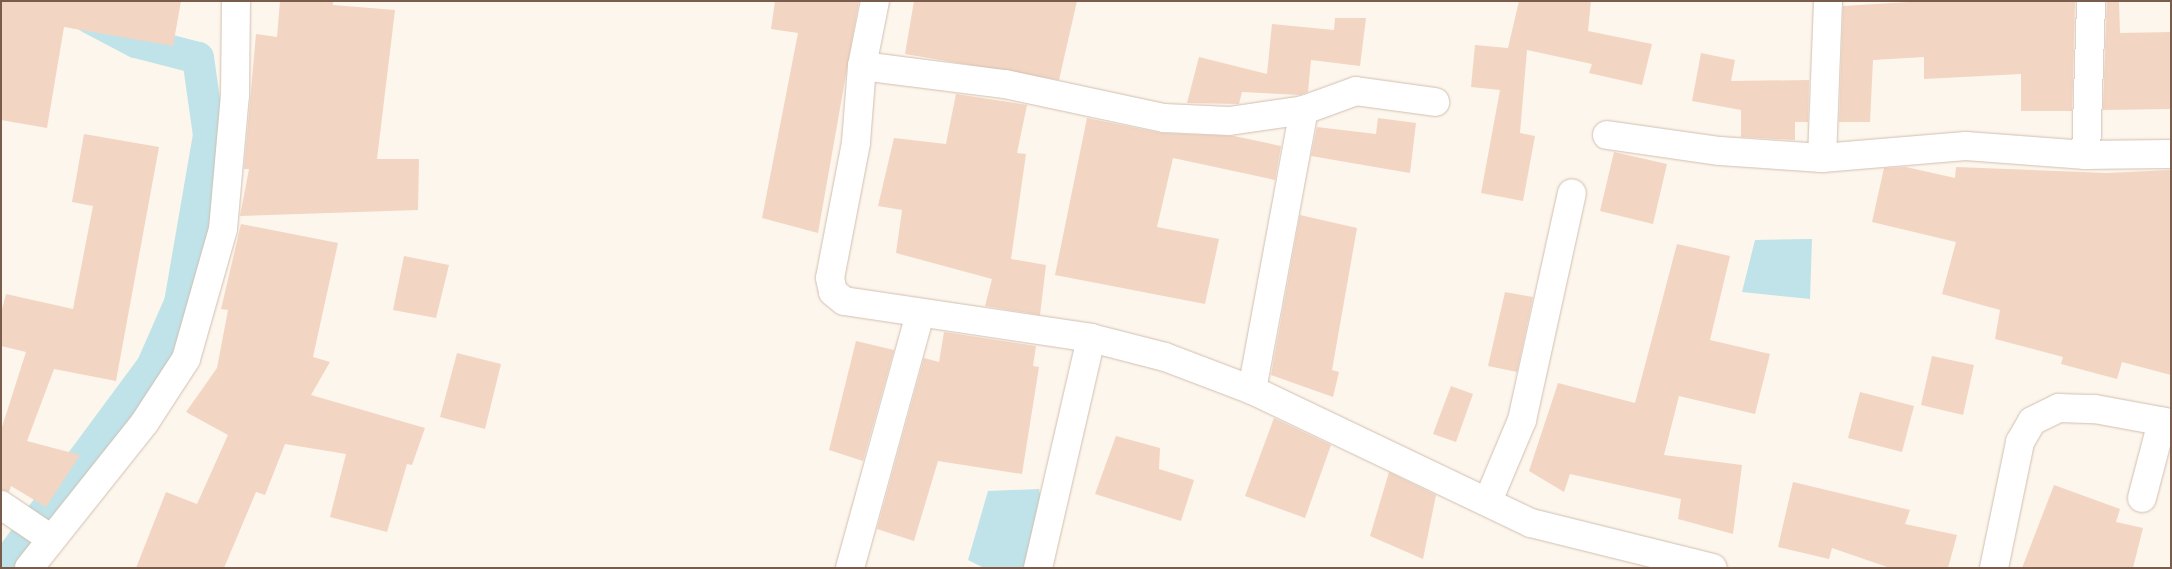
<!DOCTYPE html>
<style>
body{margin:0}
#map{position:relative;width:2172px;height:569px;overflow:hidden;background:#fdf6ec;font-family:"Fira Sans Condensed",sans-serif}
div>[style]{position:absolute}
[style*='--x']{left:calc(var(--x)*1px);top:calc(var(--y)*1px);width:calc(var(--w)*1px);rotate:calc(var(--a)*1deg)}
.water>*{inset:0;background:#bfe3e8}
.canal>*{height:32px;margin:-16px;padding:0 16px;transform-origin:16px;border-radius:16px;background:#bfe3e8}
.building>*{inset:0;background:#f3d5c3}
.roads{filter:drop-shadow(0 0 1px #d1beb0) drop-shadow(0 0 1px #d1beb0)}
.minor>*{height:28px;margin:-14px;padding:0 14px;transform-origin:14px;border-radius:14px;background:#fff}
span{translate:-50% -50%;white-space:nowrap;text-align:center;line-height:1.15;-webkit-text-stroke:5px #fffaf3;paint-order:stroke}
.frame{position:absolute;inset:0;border:2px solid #7a5c4d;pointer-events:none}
</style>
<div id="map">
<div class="water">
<div style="clip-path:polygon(1812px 239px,1810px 299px,1742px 292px,1755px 240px)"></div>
<div style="clip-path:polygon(1039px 489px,1043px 509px,1023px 568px,984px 568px,968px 560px,988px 491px)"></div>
</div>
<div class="canal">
<div style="--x:3;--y:568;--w:250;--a:-53.5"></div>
<div style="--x:152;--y:367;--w:70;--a:-66.4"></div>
<div style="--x:180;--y:303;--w:170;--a:-80.2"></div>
<div style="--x:209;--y:135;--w:78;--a:-98.1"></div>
<div style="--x:198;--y:58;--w:64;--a:-165.5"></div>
<div style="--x:136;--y:42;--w:52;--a:-152.4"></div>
</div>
<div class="building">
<div style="clip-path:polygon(1px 1px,181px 1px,173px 46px,64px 27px,47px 128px,1px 120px)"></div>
<div style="clip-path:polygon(280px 1px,333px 1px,333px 5px,395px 10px,377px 159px,419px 159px,418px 210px,240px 216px,249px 169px,244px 169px,256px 34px,277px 37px)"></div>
<div style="clip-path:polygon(775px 1px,859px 1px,818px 233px,762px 218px,798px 33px,771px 29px)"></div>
<div style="clip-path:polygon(914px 1px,1077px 1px,1059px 80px,905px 54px)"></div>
<div style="clip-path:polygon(1519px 1px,1591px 1px,1588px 31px,1652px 44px,1642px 85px,1589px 73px,1592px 64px,1527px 50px,1520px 133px,1535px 136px,1523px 201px,1481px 193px,1500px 90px,1471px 87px,1475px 45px,1508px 48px)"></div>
<div style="clip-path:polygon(1925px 1px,2075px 1px,2072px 111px,2021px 111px,2021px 74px,1924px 79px,1924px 57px,1873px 60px,1870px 122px,1839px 122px,1843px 6px)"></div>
<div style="clip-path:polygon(2107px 1px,2119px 1px,2120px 33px,2171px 32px,2171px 109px,2103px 110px)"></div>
<div style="clip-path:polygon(1335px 18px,1366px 18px,1360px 66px,1311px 60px,1308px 92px,1300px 95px,1242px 92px,1239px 104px,1187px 103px,1199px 57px,1267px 74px,1272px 24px,1334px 30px)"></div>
<div style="clip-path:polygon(1701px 53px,1735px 60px,1731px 81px,1809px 80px,1808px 122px,1795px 122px,1795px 140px,1741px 137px,1741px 110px,1692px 101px)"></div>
<div style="clip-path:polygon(956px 94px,1027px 105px,1017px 153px,1026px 154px,1011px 259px,1046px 265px,1040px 315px,985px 306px,992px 279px,896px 253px,902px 210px,878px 206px,894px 138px,946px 144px)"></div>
<div style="clip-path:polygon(1087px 118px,1161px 133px,1234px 136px,1281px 146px,1275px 180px,1173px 158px,1157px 227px,1219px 239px,1205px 304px,1055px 275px)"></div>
<div style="clip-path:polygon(1378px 118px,1416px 123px,1410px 173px,1311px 156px,1317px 127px,1376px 134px)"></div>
<div style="clip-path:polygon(84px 134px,159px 147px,116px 381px,54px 369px,27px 441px,80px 455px,46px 507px,11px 486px,9px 492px,1px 490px,1px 430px,26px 352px,1px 346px,1px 313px,6px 294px,73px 309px,93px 206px,72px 202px)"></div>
<div style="clip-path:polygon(1614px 152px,1667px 164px,1653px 224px,1600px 211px)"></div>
<div style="clip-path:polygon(1906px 167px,1955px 178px,1956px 167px,2106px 173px,2171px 170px,2171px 375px,2122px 362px,2117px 379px,2061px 364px,2063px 357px,1995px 339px,2000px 310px,1942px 294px,1956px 242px,1872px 222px,1884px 168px)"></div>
<div style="clip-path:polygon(1300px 215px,1357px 228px,1332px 370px,1339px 372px,1333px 397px,1271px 375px)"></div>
<div style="clip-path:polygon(241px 224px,338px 243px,313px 357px,330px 362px,311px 395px,425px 428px,412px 465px,407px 464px,387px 532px,330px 517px,346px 454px,285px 444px,265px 495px,256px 492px,224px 568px,136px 568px,166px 492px,197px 504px,228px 435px,186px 412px,217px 368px,228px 310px,221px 309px)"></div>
<div style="clip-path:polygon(1677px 244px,1730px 256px,1710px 340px,1770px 354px,1755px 414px,1679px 396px,1664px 455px,1742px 465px,1733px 534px,1678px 519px,1681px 499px,1570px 474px,1564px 492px,1529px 471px,1558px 383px,1635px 403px)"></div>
<div style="clip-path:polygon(404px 256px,449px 265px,436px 318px,393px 310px)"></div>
<div style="clip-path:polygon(1505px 292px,1533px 297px,1517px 372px,1488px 366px)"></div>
<div style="clip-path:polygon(944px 332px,1036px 346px,1033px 366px,1039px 367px,1022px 474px,938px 461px,914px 541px,877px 529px,924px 358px,939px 362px)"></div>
<div style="clip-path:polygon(856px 341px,894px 350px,863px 461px,829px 450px)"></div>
<div style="clip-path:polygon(457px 353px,501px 364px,485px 429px,440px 417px)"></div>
<div style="clip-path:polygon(1932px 356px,1974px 365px,1963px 415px,1921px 405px)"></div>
<div style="clip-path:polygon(1451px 386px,1473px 394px,1456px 442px,1433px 434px)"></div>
<div style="clip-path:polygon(1860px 392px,1914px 406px,1902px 452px,1848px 438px)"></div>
<div style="clip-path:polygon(1274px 418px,1331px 445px,1305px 518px,1245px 496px)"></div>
<div style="clip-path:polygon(1116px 436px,1160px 448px,1159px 469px,1194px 480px,1181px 521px,1095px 494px)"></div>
<div style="clip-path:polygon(1389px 472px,1436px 495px,1423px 559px,1370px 536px)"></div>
<div style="clip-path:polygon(1793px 482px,1910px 510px,1905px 524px,1957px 535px,1948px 568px,1890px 568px,1832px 548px,1829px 559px,1778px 547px)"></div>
<div style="clip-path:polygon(2054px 485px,2120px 509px,2116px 522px,2143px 528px,2133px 568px,2022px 568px)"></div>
</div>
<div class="roads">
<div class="minor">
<div style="--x:875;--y:1;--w:66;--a:101.3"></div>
<div style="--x:862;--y:66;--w:77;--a:94.5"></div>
<div style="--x:856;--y:143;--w:137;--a:100.9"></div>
<div style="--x:830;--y:278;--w:14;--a:78"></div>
<div style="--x:833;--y:292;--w:14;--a:39"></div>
<div style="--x:844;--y:301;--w:250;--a:8.5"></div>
<div style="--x:1091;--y:338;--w:76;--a:14.4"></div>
<div style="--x:1165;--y:357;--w:93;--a:20.8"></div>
<div style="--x:1252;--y:390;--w:309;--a:25.5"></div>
<div style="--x:1531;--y:523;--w:187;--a:13.9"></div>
<div style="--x:862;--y:66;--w:144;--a:7.2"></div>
<div style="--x:1005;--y:84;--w:163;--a:12.1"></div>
<div style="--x:1164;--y:118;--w:65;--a:2.6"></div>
<div style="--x:1229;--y:121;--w:76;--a:-8.3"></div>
<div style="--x:1304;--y:110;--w:55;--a:-20.1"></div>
<div style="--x:1356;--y:91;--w:80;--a:7.9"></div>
<div style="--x:1607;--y:135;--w:114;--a:8.1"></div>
<div style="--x:1720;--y:151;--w:102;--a:3.9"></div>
<div style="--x:1822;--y:158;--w:144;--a:-4.8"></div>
<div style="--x:1966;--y:146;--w:120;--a:4.3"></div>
<div style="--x:2086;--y:155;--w:85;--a:-0.7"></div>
<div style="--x:2086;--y:155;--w:154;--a:-88.1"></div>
<div style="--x:1822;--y:158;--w:157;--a:-87.8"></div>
<div style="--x:1252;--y:390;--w:285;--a:-79.5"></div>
<div style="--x:2142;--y:498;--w:79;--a:-75.3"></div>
<div style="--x:1488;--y:501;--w:88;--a:-67.2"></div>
<div style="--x:1522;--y:420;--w:232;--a:-77.6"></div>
<div style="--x:1;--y:505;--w:59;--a:34"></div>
<div style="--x:29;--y:568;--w:186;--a:-51.5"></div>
<div style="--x:145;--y:422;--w:75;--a:-56.9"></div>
<div style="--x:186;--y:359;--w:135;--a:-74.1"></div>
<div style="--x:223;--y:229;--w:135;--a:-84.9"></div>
<div style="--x:235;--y:95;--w:94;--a:-89.4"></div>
<div style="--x:850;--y:568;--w:264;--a:-74.6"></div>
<div style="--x:1038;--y:568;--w:236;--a:-77"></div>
<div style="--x:1994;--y:568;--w:129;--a:-78.3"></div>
<div style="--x:2020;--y:442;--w:24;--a:-60"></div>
<div style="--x:2032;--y:421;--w:30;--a:-26"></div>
<div style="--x:2059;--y:408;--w:36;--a:2"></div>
<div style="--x:2095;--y:409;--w:77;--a:10.4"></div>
</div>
</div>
<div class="frame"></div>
</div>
